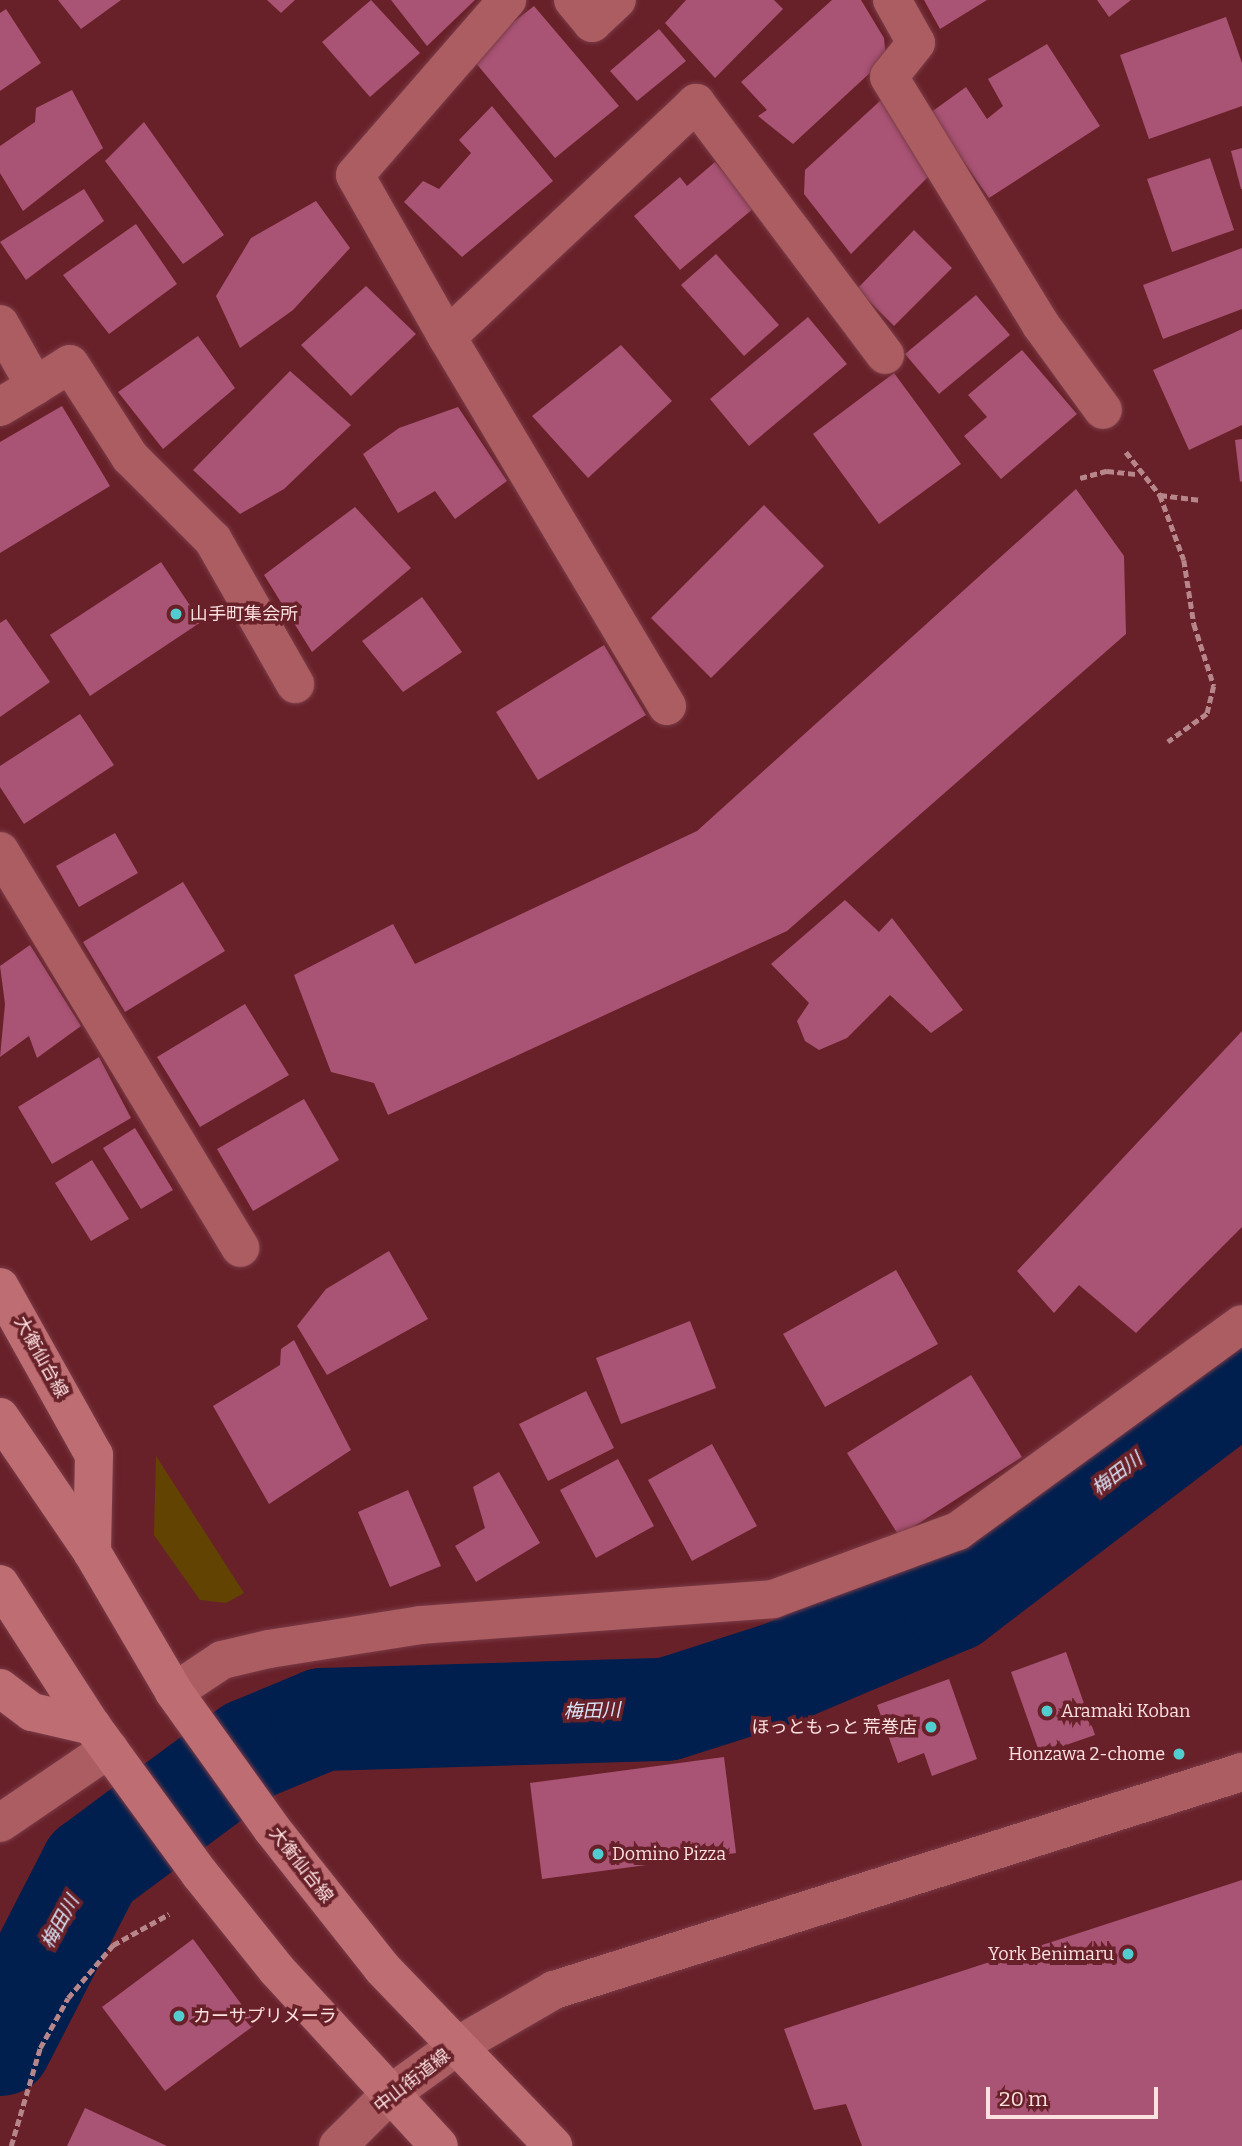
<!DOCTYPE html>
<meta charset="utf-8">
<style>
body{margin:0}
#map{position:relative;width:1242px;height:2146px;overflow:hidden;background:#692129;font-family:Bitter,"Noto Sans JP",serif}
div>[style]{position:absolute}
[style*='--x']{left:calc(var(--x)*1px);top:calc(var(--y)*1px);width:calc(var(--w)*1px);rotate:calc(var(--a)*1deg)}
.green>*{inset:0;background:#634302}
.river>*{height:103px;margin:-51.5px;padding:0 51.5px;transform-origin:51.5px;border-radius:51.5px;background:#001f4e}
.building>*{inset:0;background:#a95375}
.path>*{height:4.5px;margin-top:-2.25px;transform-origin:0;background:repeating-linear-gradient(90deg,#b7868a 0 7px,transparent 0 10.5px)}
.roads{filter:drop-shadow(0 0 2px #793b47) drop-shadow(0 0 2px #793b47)}
.minor>*{height:38px;margin:-19px;padding:0 19px;transform-origin:19px;border-radius:19px;background:#ac5d62}
.major>*{height:38px;margin:-19px;padding:0 19px;transform-origin:19px;border-radius:19px;background:#be6e72}
.dots>*{width:19px;height:19px;translate:-50% -50%;box-sizing:border-box;border:4px solid #692129;border-radius:50%}
span{translate:-50% -50%;white-space:nowrap;text-align:center;line-height:1.15;-webkit-text-stroke:7px #692129;paint-order:stroke}
.poi-label{font-size:18px;color:#fde1e1}
.left{translate:0 -50%;text-align:left}
.right{translate:-100% -50%;text-align:right}
.street-label{font-size:18px;color:#fde1e1}
.water-label{font-size:19px;color:#d8e5f8;font-style:italic}
.scale{position:absolute;left:986px;top:2087px;width:172px;height:32px;box-sizing:border-box;border:4px solid #fde1e1;border-top:0;padding-left:9px;font-size:21px;line-height:24px;white-space:nowrap;color:#fde1e1;-webkit-text-stroke:5px #692129;paint-order:stroke}
</style>
<div id="map">
<div class="green">
<div style="clip-path:polygon(156px 1456px,244px 1593px,226px 1603px,200px 1600px,154px 1535px)"></div>
</div>
<div class="river">
<div style="--x:0;--y:2044;--w:199;--a:-62.8"></div>
<div style="--x:91;--y:1867;--w:198;--a:-36.6"></div>
<div style="--x:250;--y:1749;--w:78;--a:-22.6"></div>
<div style="--x:322;--y:1719;--w:344;--a:-1.7"></div>
<div style="--x:666;--y:1709;--w:119;--a:-17.7"></div>
<div style="--x:779;--y:1673;--w:188;--a:-22.9"></div>
<div style="--x:952;--y:1600;--w:365;--a:-37.3"></div>
</div>
<div class="building">
<div style="clip-path:polygon(58px 0,121px 0,81px 29px)"></div>
<div style="clip-path:polygon(267px 0,295px 0,281px 13px)"></div>
<div style="clip-path:polygon(371px 0,420px 53px,370px 97px,322px 42px)"></div>
<div style="clip-path:polygon(391px 0,475px 0,427px 46px)"></div>
<div style="clip-path:polygon(686px 0,774px 0,783px 9px,715px 78px,665px 23px)"></div>
<div style="clip-path:polygon(832px 0,861px 0,884px 38px,886px 58px,793px 144px,758px 116px,767px 110px,741px 82px)"></div>
<div style="clip-path:polygon(924px 0,987px 0,940px 29px)"></div>
<div style="clip-path:polygon(1097px 0,1131px 0,1109px 17px)"></div>
<div style="clip-path:polygon(534px 6px,619px 106px,555px 158px,470px 56px)"></div>
<div style="clip-path:polygon(6px 9px,41px 63px,0 91px,0 13px)"></div>
<div style="clip-path:polygon(1226px 17px,1242px 63px,1242px 106px,1149px 139px,1120px 55px)"></div>
<div style="clip-path:polygon(659px 29px,686px 61px,637px 101px,610px 71px)"></div>
<div style="clip-path:polygon(1047px 44px,1100px 126px,989px 198px,930px 113px,966px 87px,987px 119px,1003px 106px,988px 79px)"></div>
<div style="clip-path:polygon(72px 90px,103px 148px,23px 211px,0 173px,0 146px,35px 122px,36px 108px)"></div>
<div style="clip-path:polygon(881px 100px,935px 170px,851px 254px,804px 194px,805px 170px)"></div>
<div style="clip-path:polygon(492px 106px,553px 181px,462px 257px,404px 202px,423px 181px,439px 189px,471px 153px,459px 140px)"></div>
<div style="clip-path:polygon(144px 122px,224px 235px,183px 264px,105px 161px)"></div>
<div style="clip-path:polygon(1242px 148px,1242px 189px,1241px 189px,1231px 151px)"></div>
<div style="clip-path:polygon(1210px 158px,1234px 230px,1172px 252px,1147px 179px)"></div>
<div style="clip-path:polygon(715px 162px,754px 208px,680px 270px,634px 216px,680px 177px,687px 186px)"></div>
<div style="clip-path:polygon(84px 189px,104px 221px,26px 280px,0 242px)"></div>
<div style="clip-path:polygon(316px 201px,350px 248px,293px 310px,240px 348px,216px 296px,251px 238px)"></div>
<div style="clip-path:polygon(136px 224px,177px 284px,109px 334px,63px 275px)"></div>
<div style="clip-path:polygon(914px 230px,952px 268px,894px 326px,857px 289px)"></div>
<div style="clip-path:polygon(1242px 248px,1242px 309px,1163px 339px,1143px 285px)"></div>
<div style="clip-path:polygon(716px 254px,779px 325px,744px 356px,681px 285px)"></div>
<div style="clip-path:polygon(366px 286px,416px 334px,351px 396px,301px 345px)"></div>
<div style="clip-path:polygon(976px 295px,1010px 335px,939px 394px,905px 354px)"></div>
<div style="clip-path:polygon(808px 317px,847px 364px,749px 446px,710px 399px)"></div>
<div style="clip-path:polygon(1242px 329px,1242px 425px,1189px 450px,1153px 370px)"></div>
<div style="clip-path:polygon(198px 336px,235px 388px,163px 449px,118px 392px)"></div>
<div style="clip-path:polygon(621px 345px,672px 401px,588px 478px,532px 416px)"></div>
<div style="clip-path:polygon(1022px 350px,1077px 414px,1001px 479px,964px 436px,987px 417px,968px 395px)"></div>
<div style="clip-path:polygon(290px 371px,351px 425px,284px 489px,240px 514px,193px 470px)"></div>
<div style="clip-path:polygon(894px 373px,961px 464px,879px 524px,813px 434px)"></div>
<div style="clip-path:polygon(62px 406px,110px 486px,0 553px,0 442px)"></div>
<div style="clip-path:polygon(458px 407px,507px 481px,455px 519px,435px 491px,398px 513px,363px 454px,399px 428px)"></div>
<div style="clip-path:polygon(1242px 439px,1242px 481px,1240px 482px,1235px 440px)"></div>
<div style="clip-path:polygon(1076px 489px,1124px 556px,1126px 634px,787px 931px,388px 1115px,374px 1083px,331px 1072px,294px 975px,393px 924px,415px 964px,697px 831px)"></div>
<div style="clip-path:polygon(764px 505px,824px 566px,711px 678px,651px 618px)"></div>
<div style="clip-path:polygon(355px 507px,411px 568px,312px 652px,264px 575px)"></div>
<div style="clip-path:polygon(161px 562px,201px 622px,90px 696px,50px 635px)"></div>
<div style="clip-path:polygon(422px 597px,462px 652px,403px 692px,362px 641px)"></div>
<div style="clip-path:polygon(6px 619px,50px 682px,0 717px,0 623px)"></div>
<div style="clip-path:polygon(604px 645px,646px 715px,538px 780px,496px 712px)"></div>
<div style="clip-path:polygon(80px 714px,114px 765px,24px 824px,0 787px,0 766px)"></div>
<div style="clip-path:polygon(115px 833px,138px 873px,79px 907px,56px 866px)"></div>
<div style="clip-path:polygon(183px 882px,225px 951px,125px 1012px,83px 942px)"></div>
<div style="clip-path:polygon(845px 900px,879px 932px,892px 918px,963px 1010px,931px 1033px,890px 995px,847px 1038px,819px 1050px,805px 1041px,797px 1021px,809px 1003px,771px 964px)"></div>
<div style="clip-path:polygon(30px 945px,81px 1026px,37px 1058px,29px 1036px,0 1057px,5px 1004px,0 966px)"></div>
<div style="clip-path:polygon(245px 1004px,289px 1075px,200px 1127px,157px 1057px)"></div>
<div style="clip-path:polygon(1242px 1031px,1242px 1227px,1136px 1333px,1079px 1285px,1054px 1313px,1017px 1271px)"></div>
<div style="clip-path:polygon(99px 1057px,131px 1118px,52px 1164px,18px 1107px)"></div>
<div style="clip-path:polygon(304px 1099px,339px 1160px,253px 1211px,217px 1149px)"></div>
<div style="clip-path:polygon(135px 1128px,173px 1190px,141px 1209px,103px 1148px)"></div>
<div style="clip-path:polygon(92px 1160px,129px 1219px,91px 1241px,55px 1183px)"></div>
<div style="clip-path:polygon(389px 1251px,428px 1319px,327px 1375px,297px 1326px,326px 1289px)"></div>
<div style="clip-path:polygon(896px 1270px,938px 1344px,825px 1407px,783px 1334px)"></div>
<div style="clip-path:polygon(690px 1321px,716px 1388px,621px 1424px,596px 1358px)"></div>
<div style="clip-path:polygon(294px 1340px,351px 1450px,269px 1504px,213px 1406px,280px 1365px,281px 1349px)"></div>
<div style="clip-path:polygon(971px 1375px,1022px 1457px,899px 1536px,847px 1453px)"></div>
<div style="clip-path:polygon(586px 1391px,614px 1448px,548px 1481px,519px 1424px)"></div>
<div style="clip-path:polygon(712px 1444px,757px 1526px,692px 1561px,648px 1480px)"></div>
<div style="clip-path:polygon(618px 1459px,654px 1526px,596px 1558px,560px 1490px)"></div>
<div style="clip-path:polygon(499px 1472px,540px 1543px,476px 1582px,455px 1546px,485px 1528px,473px 1487px)"></div>
<div style="clip-path:polygon(408px 1490px,441px 1566px,390px 1587px,358px 1512px)"></div>
<div style="clip-path:polygon(1066px 1652px,1095px 1735px,1040px 1754px,1011px 1672px)"></div>
<div style="clip-path:polygon(949px 1679px,977px 1759px,932px 1776px,924px 1753px,898px 1763px,877px 1705px)"></div>
<div style="clip-path:polygon(724px 1757px,736px 1853px,542px 1879px,530px 1783px)"></div>
<div style="clip-path:polygon(1242px 1880px,1242px 2146px,862px 2146px,846px 2104px,814px 2110px,784px 2029px)"></div>
<div style="clip-path:polygon(193px 1939px,256px 2024px,165px 2091px,102px 2007px)"></div>
<div style="clip-path:polygon(85px 2108px,167px 2146px,67px 2146px)"></div>
</div>
<div class="path">
<div style="--x:1126;--y:452;--w:55;--a:51.7"></div>
<div style="--x:1160;--y:495;--w:69;--a:69.7"></div>
<div style="--x:1184;--y:560;--w:65;--a:81.1"></div>
<div style="--x:1194;--y:624;--w:65;--a:72.1"></div>
<div style="--x:1214;--y:686;--w:29;--a:104"></div>
<div style="--x:1207;--y:714;--w:48;--a:144.3"></div>
<div style="--x:1080;--y:478;--w:28;--a:-15"></div>
<div style="--x:1107;--y:471;--w:30;--a:6"></div>
<div style="--x:1160;--y:495;--w:41;--a:7"></div>
<div style="--x:11;--y:2146;--w:102;--a:-73.5"></div>
<div style="--x:40;--y:2048;--w:57;--a:-60.8"></div>
<div style="--x:68;--y:1998;--w:70;--a:-49.7"></div>
<div style="--x:113;--y:1945;--w:64;--a:-29"></div>
</div>
<div class="roads">
<div class="minor">
<div style="--x:573;--y:0;--w:30;--a:50"></div>
<div style="--x:592;--y:23;--w:34;--a:-43"></div>
<div style="--x:892;--y:0;--w:49;--a:60.8"></div>
<div style="--x:916;--y:43;--w:43;--a:128.5"></div>
<div style="--x:889;--y:77;--w:291;--a:58.5"></div>
<div style="--x:1041;--y:325;--w:105;--a:53.9"></div>
<div style="--x:0;--y:324;--w:71;--a:60.6"></div>
<div style="--x:35;--y:386;--w:41;--a:-32.2"></div>
<div style="--x:70;--y:364;--w:111;--a:57.2"></div>
<div style="--x:130;--y:457;--w:117;--a:45"></div>
<div style="--x:213;--y:540;--w:166;--a:60.3"></div>
<div style="--x:447;--y:337;--w:186;--a:-119.6"></div>
<div style="--x:355;--y:175;--w:232;--a:-49"></div>
<div style="--x:0;--y:407;--w:41;--a:-31"></div>
<div style="--x:667;--y:706;--w:430;--a:-120.8"></div>
<div style="--x:447;--y:337;--w:342;--a:-43.2"></div>
<div style="--x:696;--y:103;--w:315;--a:53.1"></div>
<div style="--x:0;--y:851;--w:464;--a:58.8"></div>
<div style="--x:174;--y:1692;--w:58;--a:-33.7"></div>
<div style="--x:222;--y:1660;--w:48;--a:-13.2"></div>
<div style="--x:269;--y:1649;--w:154;--a:-9"></div>
<div style="--x:421;--y:1625;--w:353;--a:-4.2"></div>
<div style="--x:773;--y:1599;--w:197;--a:-20.2"></div>
<div style="--x:958;--y:1531;--w:351;--a:-36.1"></div>
<div style="--x:0;--y:1823;--w:132;--a:-34.2"></div>
<div style="--x:338;--y:2146;--w:72;--a:-45"></div>
<div style="--x:389;--y:2095;--w:84;--a:-35.8"></div>
<div style="--x:457;--y:2046;--w:112;--a:-30"></div>
<div style="--x:554;--y:1990;--w:722;--a:-17.58"></div>
</div>
<div class="major">
<div style="--x:0;--y:1287;--w:193;--a:60.8"></div>
<div style="--x:94;--y:1455;--w:97;--a:91.2"></div>
<div style="--x:0;--y:1417;--w:163;--a:55.7"></div>
<div style="--x:92;--y:1552;--w:162;--a:59.6"></div>
<div style="--x:174;--y:1692;--w:168;--a:54.4"></div>
<div style="--x:272;--y:1829;--w:177;--a:51.6"></div>
<div style="--x:382;--y:1968;--w:247;--a:46.1"></div>
<div style="--x:0;--y:1584;--w:169;--a:57.1"></div>
<div style="--x:92;--y:1726;--w:183;--a:53.9"></div>
<div style="--x:200;--y:1874;--w:123;--a:51.3"></div>
<div style="--x:277;--y:1970;--w:239;--a:47.4"></div>
<div style="--x:0;--y:1688;--w:40;--a:37"></div>
<div style="--x:32;--y:1712;--w:62;--a:13.1"></div>
</div>
</div>
<div class="dots">
<div style="left:176px;top:614px;background:#52cdcf"></div>
<div style="left:1047px;top:1711px;background:#52cdcf"></div>
<div style="left:931px;top:1727px;background:#52cdcf"></div>
<div style="left:1179px;top:1754px;background:#52cdcf"></div>
<div style="left:598px;top:1854px;background:#52cdcf"></div>
<div style="left:1128px;top:1954px;background:#52cdcf"></div>
<div style="left:179px;top:2016px;background:#52cdcf"></div>
</div>
<div class="poi-label">
<span class="left" style="left:190px;top:614px">山手町集会所</span>
<span class="left" style="left:1061px;top:1711px">Aramaki Koban</span>
<span class="right" style="left:917px;top:1727px">ほっともっと 荒巻店</span>
<span class="right" style="left:1165px;top:1754px">Honzawa 2-chome</span>
<span class="left" style="left:612px;top:1854px">Domino Pizza</span>
<span class="right" style="left:1114px;top:1954px">York Benimaru</span>
<span class="left" style="left:193px;top:2016px">カーサプリメーラ</span>
</div>
<div class="street-label">
<span style="left:41px;top:1357px;rotate:61deg">大衡仙台線</span>
<span style="left:301px;top:1865px;rotate:52deg">大衡仙台線</span>
<span style="left:412px;top:2081px;rotate:-38deg">中山街道線</span>
</div>
<div class="water-label">
<span style="left:1117px;top:1474px;rotate:-37deg">梅田川</span>
<span style="left:592px;top:1711px;rotate:-2deg">梅田川</span>
<span style="left:60px;top:1922px;rotate:-61deg">梅田川</span>
</div>
<div class="scale">20 m</div>
</div>
